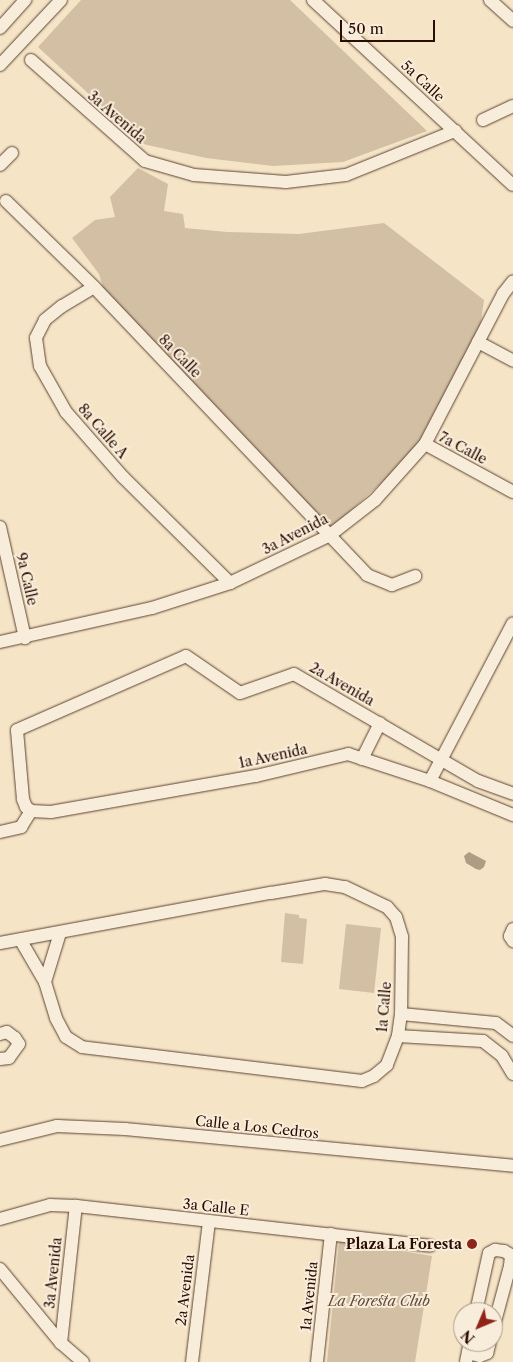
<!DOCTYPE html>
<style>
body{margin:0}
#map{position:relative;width:513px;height:1362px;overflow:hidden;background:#f5e4c6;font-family:"Libre Caslon Text",serif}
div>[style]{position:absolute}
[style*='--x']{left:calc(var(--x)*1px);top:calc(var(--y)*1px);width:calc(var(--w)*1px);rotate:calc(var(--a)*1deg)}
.green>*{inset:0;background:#d2bfa4}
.water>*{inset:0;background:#b09b83}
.roads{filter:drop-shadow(0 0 1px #5d4332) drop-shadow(0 0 1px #5d4332)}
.minor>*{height:12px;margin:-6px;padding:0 6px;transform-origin:6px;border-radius:6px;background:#f8edda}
.dots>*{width:14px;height:14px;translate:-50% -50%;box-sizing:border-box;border:2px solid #f8edda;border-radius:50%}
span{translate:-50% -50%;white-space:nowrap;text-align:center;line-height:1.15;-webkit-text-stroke:4px #f8edda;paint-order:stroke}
.street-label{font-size:14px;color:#2a0d00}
.poi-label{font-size:14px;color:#2a0d00;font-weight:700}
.right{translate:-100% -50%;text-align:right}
.park-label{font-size:14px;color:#654b39;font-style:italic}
.north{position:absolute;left:453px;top:1302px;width:50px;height:50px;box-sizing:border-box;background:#f8edda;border:1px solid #a69383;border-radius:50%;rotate:225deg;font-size:14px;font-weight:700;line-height:20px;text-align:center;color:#2a0d00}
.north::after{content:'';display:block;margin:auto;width:18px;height:22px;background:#8f2418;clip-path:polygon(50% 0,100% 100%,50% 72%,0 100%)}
.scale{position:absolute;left:340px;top:20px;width:95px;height:22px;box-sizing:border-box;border:2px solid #2a0d00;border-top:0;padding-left:6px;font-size:15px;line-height:18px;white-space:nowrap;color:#2a0d00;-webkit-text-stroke:4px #f8edda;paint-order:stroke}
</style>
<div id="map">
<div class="green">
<div style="clip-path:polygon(81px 0,290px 0,427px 131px,343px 162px,273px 166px,206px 158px,143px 144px,38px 47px)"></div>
<div style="clip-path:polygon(138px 168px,168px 184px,164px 211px,183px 214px,185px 228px,227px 232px,299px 234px,384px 223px,484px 300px,478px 342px,425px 444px,331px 528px,104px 291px,99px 274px,72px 238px,95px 220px,115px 217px,110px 197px)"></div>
<div style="clip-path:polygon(285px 913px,299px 915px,299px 918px,307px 919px,303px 964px,281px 962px)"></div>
<div style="clip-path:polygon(346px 924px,381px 928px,374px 993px,339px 989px)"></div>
<div style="clip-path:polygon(339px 1241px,432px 1256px,415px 1362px,327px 1362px)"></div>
</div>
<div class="water">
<div style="clip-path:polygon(469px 852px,486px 861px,484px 867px,480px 870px,476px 869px,466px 863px,464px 856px)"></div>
</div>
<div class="roads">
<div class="minor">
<div style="--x:313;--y:0;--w:272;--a:42.8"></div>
<div style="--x:490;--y:0;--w:31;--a:42"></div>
<div style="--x:0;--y:28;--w:38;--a:-48"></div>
<div style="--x:31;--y:60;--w:152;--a:41.5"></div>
<div style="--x:145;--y:161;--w:51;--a:15.9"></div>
<div style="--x:194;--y:175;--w:92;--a:4.4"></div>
<div style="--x:286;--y:182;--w:60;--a:-6.7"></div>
<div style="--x:346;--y:175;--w:118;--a:-22"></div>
<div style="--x:0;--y:65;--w:89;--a:-46.8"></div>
<div style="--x:483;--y:120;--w:33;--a:-25"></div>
<div style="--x:0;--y:165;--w:17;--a:-45"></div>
<div style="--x:6;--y:201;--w:123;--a:44.3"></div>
<div style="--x:94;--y:287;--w:397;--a:46.5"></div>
<div style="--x:367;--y:575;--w:27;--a:22"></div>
<div style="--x:392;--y:585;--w:25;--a:-21"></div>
<div style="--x:94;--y:287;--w:37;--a:149"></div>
<div style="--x:62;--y:306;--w:22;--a:141"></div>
<div style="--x:45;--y:320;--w:20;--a:117"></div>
<div style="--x:36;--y:338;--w:28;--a:82"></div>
<div style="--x:40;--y:366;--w:53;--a:60.5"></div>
<div style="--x:66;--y:412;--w:86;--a:48.8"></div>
<div style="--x:123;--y:477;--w:151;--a:44.7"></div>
<div style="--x:478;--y:342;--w:40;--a:28"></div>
<div style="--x:425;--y:444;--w:100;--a:28.6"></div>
<div style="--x:0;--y:527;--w:114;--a:77.3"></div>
<div style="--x:0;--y:642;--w:156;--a:-12.6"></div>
<div style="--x:152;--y:608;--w:82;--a:-17.8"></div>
<div style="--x:230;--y:583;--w:111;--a:-25.6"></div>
<div style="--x:330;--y:535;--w:57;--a:-37.9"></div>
<div style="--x:375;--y:500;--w:75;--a:-48.2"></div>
<div style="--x:425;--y:444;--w:169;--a:-62.5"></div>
<div style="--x:503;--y:294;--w:16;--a:-52"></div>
<div style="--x:362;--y:759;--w:40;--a:-63.4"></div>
<div style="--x:430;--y:781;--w:178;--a:-62.3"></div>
<div style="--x:31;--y:811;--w:6;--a:-141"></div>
<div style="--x:26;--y:807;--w:9;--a:-111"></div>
<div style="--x:23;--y:799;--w:69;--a:-95"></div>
<div style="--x:17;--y:730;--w:184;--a:-23.6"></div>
<div style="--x:186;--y:656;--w:65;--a:34.4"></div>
<div style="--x:240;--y:693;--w:57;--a:-19.4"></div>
<div style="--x:294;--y:674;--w:213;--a:30.2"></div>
<div style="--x:478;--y:781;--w:37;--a:20"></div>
<div style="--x:31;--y:811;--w:20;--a:3"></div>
<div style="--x:51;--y:812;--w:208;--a:-10"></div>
<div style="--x:256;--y:776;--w:95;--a:-13.4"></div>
<div style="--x:348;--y:754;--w:86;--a:18.2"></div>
<div style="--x:430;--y:781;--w:90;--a:22.3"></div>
<div style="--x:0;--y:832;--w:22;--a:-13"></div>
<div style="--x:21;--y:827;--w:19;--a:-58"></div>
<div style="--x:513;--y:929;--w:8;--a:113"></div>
<div style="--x:510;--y:936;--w:6;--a:59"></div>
<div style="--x:0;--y:943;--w:276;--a:-10.5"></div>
<div style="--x:271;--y:893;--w:55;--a:-9.5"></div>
<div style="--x:325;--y:884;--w:20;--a:9"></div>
<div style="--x:345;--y:887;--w:47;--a:25.5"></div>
<div style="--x:387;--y:907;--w:13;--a:48"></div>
<div style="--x:396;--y:917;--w:21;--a:73"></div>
<div style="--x:402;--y:937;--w:77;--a:90.7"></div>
<div style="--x:401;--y:1014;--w:22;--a:98"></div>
<div style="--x:398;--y:1036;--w:31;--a:111"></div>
<div style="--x:387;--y:1065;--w:17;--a:140"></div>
<div style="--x:374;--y:1076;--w:13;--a:157"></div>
<div style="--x:362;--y:1081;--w:282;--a:-173.1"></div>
<div style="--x:82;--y:1047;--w:19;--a:-148"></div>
<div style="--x:66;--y:1037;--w:21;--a:-118"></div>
<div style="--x:56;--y:1018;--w:38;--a:-107"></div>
<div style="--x:45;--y:982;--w:48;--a:-120.3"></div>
<div style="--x:45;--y:982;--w:51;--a:-73"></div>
<div style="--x:401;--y:1014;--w:95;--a:5.4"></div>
<div style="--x:496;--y:1023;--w:21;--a:37"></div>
<div style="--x:0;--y:1034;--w:7;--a:-16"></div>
<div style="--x:7;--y:1032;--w:10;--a:37"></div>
<div style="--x:15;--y:1038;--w:7;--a:56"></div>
<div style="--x:19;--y:1044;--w:17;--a:126"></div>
<div style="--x:9;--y:1058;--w:9;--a:174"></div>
<div style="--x:398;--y:1036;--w:85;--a:3.4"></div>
<div style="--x:483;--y:1041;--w:24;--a:38"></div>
<div style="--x:502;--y:1056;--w:21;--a:59"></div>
<div style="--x:0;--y:1140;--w:59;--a:-13.8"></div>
<div style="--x:57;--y:1126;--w:68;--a:2.5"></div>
<div style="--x:125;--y:1129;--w:390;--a:5.4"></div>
<div style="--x:0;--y:1219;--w:52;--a:-15.6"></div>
<div style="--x:50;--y:1205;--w:26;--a:2"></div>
<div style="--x:76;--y:1206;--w:356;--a:6.4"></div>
<div style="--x:0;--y:1269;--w:96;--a:50.5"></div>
<div style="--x:61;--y:1343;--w:29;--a:41"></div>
<div style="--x:476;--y:1312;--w:60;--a:-77.6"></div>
<div style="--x:489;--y:1253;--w:7;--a:-27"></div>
<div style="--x:495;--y:1250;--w:9;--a:6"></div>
<div style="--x:504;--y:1251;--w:8;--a:30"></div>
<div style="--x:511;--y:1255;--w:11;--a:95"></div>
<div style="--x:510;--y:1266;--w:65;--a:105.1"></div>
<div style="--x:61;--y:1343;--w:138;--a:-83.8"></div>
<div style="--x:468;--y:1353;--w:12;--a:14"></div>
<div style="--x:480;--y:1356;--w:8;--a:-23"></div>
<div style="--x:487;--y:1353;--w:11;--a:-75"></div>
<div style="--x:192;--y:1362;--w:141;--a:-83.1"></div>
<div style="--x:317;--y:1362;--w:129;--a:-83.8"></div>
<div style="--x:466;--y:1362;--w:20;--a:-79"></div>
</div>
</div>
<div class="dots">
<div style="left:472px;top:1244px;background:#8f2418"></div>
</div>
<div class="street-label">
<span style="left:423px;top:81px;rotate:43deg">5a Calle</span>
<span style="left:117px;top:117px;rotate:41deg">3a Avenida</span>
<span style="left:180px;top:356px;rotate:46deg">8a Calle</span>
<span style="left:103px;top:431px;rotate:49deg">8a Calle A</span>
<span style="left:463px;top:448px;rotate:28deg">7a Calle</span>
<span style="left:295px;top:534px;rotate:-27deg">3a Avenida</span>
<span style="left:27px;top:579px;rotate:77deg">9a Calle</span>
<span style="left:342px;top:684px;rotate:30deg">2a Avenida</span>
<span style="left:273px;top:756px;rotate:-12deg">1a Avenida</span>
<span style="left:384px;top:1007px;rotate:-85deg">1a Calle</span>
<span style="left:257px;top:1127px;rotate:6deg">Calle a Los Cedros</span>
<span style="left:216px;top:1207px;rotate:6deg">3a Calle E</span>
<span style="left:53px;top:1273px;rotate:-84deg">3a Avenida</span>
<span style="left:185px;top:1290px;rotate:-83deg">2a Avenida</span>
<span style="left:309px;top:1296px;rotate:-84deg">1a Avenida</span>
</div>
<div class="poi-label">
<span class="right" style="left:462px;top:1244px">Plaza La Foresta</span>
</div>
<div class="park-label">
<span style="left:379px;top:1301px">La Foresta Club</span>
</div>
<div class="north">N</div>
<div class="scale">50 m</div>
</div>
